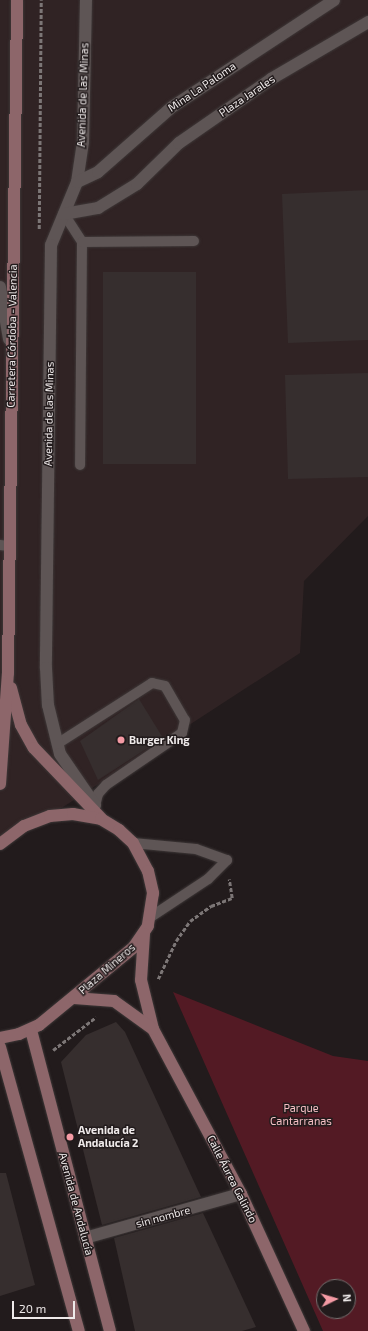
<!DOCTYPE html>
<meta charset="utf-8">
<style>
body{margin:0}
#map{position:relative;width:368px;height:1331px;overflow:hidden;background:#221b1c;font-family:"Exo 2",sans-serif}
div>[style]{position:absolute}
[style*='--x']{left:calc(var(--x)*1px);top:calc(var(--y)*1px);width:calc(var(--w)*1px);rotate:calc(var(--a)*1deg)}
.built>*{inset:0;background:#302324}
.green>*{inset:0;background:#531a24}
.building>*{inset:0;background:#362e2e}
.path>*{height:2.5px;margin-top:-1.25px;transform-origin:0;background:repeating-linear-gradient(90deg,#7c7676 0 4px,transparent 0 6px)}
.roads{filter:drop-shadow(0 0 1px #3e3838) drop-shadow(0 0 1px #3e3838)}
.lane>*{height:10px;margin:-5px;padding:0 5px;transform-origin:5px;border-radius:5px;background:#5e5555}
.street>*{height:12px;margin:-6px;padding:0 6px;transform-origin:6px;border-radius:6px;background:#5e5555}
.secondary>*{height:12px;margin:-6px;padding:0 6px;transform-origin:6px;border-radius:6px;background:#8d666a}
.dots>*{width:11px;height:11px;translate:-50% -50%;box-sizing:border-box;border:2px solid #221b1c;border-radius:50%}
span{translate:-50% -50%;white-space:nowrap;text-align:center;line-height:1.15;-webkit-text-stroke:3px #221b1c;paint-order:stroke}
.street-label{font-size:11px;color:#efeaea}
.poi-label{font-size:11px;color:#efeaea;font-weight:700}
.left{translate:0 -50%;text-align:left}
.park-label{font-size:11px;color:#f6bfc4}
.north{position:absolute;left:316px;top:1279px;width:40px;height:40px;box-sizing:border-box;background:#221b1c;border:1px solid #746e6e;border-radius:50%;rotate:85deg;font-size:11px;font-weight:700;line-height:16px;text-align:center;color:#efeaea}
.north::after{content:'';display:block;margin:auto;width:14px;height:18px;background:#f49aa4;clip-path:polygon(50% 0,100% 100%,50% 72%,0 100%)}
.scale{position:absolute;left:12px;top:1301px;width:63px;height:18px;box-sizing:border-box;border:2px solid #efeaea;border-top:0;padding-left:5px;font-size:12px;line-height:14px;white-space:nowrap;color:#efeaea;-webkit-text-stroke:3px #221b1c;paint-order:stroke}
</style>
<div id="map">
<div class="built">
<div style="clip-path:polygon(0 0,368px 0,368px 516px,304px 581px,300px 653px,0 848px)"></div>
</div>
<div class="green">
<div style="clip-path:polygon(evenodd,173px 992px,333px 1056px,368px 1061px,368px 1331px,323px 1331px,173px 992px,324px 1287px,348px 1287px,348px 1311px,324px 1311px,324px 1287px)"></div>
</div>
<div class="building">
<div style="clip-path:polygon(368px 190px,368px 340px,288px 343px,282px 194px)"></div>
<div style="clip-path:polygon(103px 272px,196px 272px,196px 464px,103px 464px)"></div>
<div style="clip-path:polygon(368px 373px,368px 477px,288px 479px,285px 375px)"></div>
<div style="clip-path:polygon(139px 699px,163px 738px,98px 780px,80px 741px)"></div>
<div style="clip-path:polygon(116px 1022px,125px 1032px,201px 1197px,102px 1225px,61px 1062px,86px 1035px)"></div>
<div style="clip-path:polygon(0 1173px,6px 1173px,35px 1285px,0 1296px)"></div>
<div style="clip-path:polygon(203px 1213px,256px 1327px,242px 1331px,135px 1331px,114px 1238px)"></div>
</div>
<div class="path">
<div style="--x:39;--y:229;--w:229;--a:-89.5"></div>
<div style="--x:158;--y:979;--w:42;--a:-64.7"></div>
<div style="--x:176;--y:941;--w:24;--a:-55"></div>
<div style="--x:190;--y:921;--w:26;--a:-36"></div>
<div style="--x:211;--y:906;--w:22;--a:-21"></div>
<div style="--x:232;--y:898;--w:19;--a:-99"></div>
<div style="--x:53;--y:1050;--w:54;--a:-37.5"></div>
</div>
<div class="roads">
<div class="lane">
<div style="--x:64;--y:214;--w:33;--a:57"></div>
<div style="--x:82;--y:242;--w:223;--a:90.5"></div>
<div style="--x:82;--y:242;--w:112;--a:-0.5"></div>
<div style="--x:0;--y:545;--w:9;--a:6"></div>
<div style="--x:57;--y:744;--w:113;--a:-32.7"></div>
<div style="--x:152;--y:683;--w:13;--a:13"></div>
<div style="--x:165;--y:686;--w:39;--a:60"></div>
<div style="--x:185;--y:720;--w:13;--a:103"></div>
<div style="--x:182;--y:733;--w:92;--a:145.6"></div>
<div style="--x:106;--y:785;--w:12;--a:132"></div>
<div style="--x:98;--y:794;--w:12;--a:104"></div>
<div style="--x:133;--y:843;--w:63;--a:5.4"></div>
<div style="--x:196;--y:849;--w:33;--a:20"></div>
<div style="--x:227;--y:860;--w:27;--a:135"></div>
<div style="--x:208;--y:879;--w:67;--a:146.5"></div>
</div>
<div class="street">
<div style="--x:86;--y:0;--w:142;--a:91.2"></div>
<div style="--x:83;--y:142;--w:40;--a:98.5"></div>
<div style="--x:77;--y:182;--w:68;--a:112.4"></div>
<div style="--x:51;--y:245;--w:423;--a:90.7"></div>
<div style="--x:46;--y:668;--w:37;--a:87"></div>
<div style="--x:48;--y:705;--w:50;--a:76.2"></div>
<div style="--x:60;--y:754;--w:62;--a:55.5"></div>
<div style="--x:77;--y:182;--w:23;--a:-25"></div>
<div style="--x:98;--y:172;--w:98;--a:-41.3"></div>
<div style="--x:172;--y:107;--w:194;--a:-33.4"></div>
<div style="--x:64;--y:214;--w:35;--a:-10"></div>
<div style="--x:98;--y:208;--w:46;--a:-31.6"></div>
<div style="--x:137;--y:184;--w:59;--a:-44.3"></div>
<div style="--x:179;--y:143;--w:112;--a:-34.8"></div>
<div style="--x:271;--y:79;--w:113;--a:-30.4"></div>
<div style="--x:0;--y:287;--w:53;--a:80.2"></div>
<div style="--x:85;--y:1238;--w:162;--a:-15.8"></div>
</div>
<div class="secondary">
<div style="--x:11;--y:688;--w:38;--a:75"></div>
<div style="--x:21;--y:725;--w:26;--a:61"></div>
<div style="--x:34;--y:748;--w:97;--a:46.3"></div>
<div style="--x:0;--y:784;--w:111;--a:-85.9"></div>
<div style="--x:8;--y:673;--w:673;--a:-89.23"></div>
<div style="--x:0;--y:844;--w:30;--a:-37"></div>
<div style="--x:24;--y:826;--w:28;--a:-21"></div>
<div style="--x:50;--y:816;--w:23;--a:-5"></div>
<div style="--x:73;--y:814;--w:28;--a:10"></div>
<div style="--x:101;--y:819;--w:21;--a:31"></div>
<div style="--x:119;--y:830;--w:19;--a:43"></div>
<div style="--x:133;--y:843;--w:32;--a:62"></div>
<div style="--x:148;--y:871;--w:23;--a:77"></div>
<div style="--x:153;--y:893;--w:33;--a:99"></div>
<div style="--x:148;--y:926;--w:25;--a:124"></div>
<div style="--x:134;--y:947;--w:123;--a:140.6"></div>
<div style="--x:39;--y:1025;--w:22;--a:156"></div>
<div style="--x:19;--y:1034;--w:19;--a:168"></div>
<div style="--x:144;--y:934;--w:46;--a:93.7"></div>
<div style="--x:141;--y:980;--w:50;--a:76.2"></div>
<div style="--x:153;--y:1029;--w:187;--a:61.9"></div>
<div style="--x:241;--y:1194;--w:151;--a:65.3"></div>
<div style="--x:74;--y:998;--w:40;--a:4.3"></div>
<div style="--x:114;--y:1001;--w:48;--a:35.7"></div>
<div style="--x:31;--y:1030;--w:311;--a:75.3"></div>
<div style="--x:0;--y:1047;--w:295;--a:74.5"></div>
</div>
</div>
<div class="dots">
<div style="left:121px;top:740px;background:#f49aa4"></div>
<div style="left:70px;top:1137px;background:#f49aa4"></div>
</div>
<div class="street-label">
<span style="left:202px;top:87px;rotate:-34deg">Mina La Paloma</span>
<span style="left:83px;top:95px;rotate:-88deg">Avenida de las Minas</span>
<span style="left:247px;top:96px;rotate:-34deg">Plaza Jarales</span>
<span style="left:12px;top:336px;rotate:-89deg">Carretera Córdoba - Valencia</span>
<span style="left:49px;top:414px;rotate:-89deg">Avenida de las Minas</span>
<span style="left:107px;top:969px;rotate:-41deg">Plaza Mineros</span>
<span style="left:232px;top:1179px;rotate:63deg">Calle Áurea Galindo</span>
<span style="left:76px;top:1204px;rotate:75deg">Avenida de Andalucía</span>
<span style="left:163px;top:1217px;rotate:-15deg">sin nombre</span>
</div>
<div class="poi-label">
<span class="left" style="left:129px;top:740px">Burger King</span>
<span class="left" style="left:78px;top:1137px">Avenida de<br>Andalucía 2</span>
</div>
<div class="park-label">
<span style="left:301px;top:1115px">Parque<br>Cantarranas</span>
</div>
<div class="north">N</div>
<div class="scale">20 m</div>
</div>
